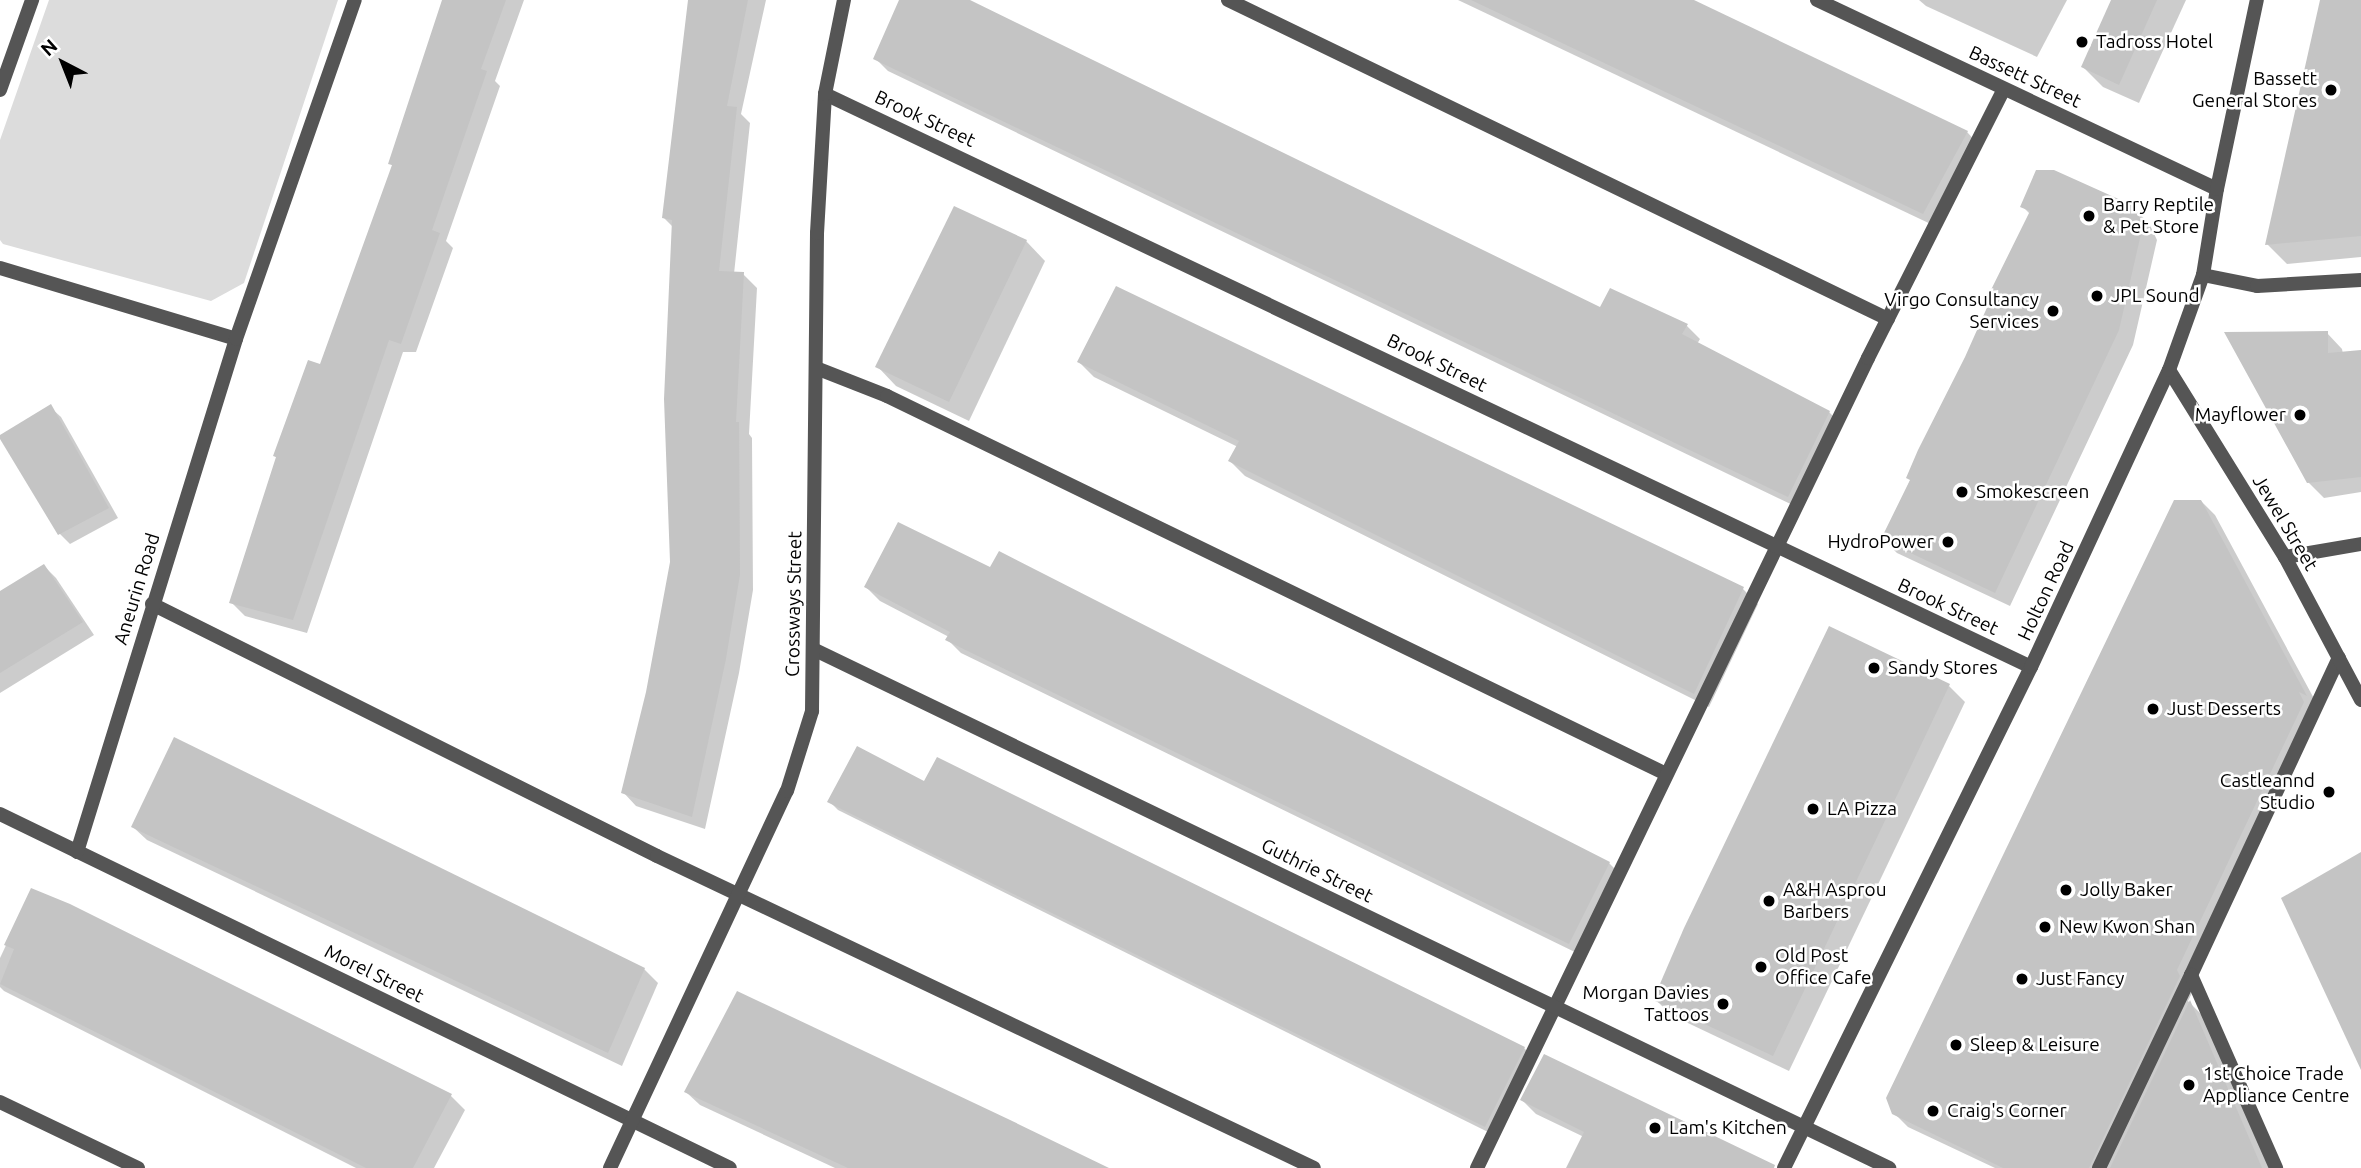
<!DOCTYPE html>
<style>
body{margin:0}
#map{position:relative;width:2361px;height:1168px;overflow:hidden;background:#fff;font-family:Ubuntu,sans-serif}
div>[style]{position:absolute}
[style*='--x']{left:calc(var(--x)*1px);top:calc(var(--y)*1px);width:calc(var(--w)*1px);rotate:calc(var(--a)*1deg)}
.green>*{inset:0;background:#dcdcdc}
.shadow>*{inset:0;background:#0003}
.building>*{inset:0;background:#c4c4c4}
.service>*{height:14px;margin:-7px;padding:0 7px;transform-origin:7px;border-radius:7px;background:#555}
.minor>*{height:14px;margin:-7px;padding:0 7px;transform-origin:7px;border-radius:7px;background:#555}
.tertiary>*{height:14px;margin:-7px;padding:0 7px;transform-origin:7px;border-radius:7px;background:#555}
.dots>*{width:19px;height:19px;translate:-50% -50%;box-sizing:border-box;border:4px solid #fff;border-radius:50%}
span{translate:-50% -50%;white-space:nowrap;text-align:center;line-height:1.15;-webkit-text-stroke:5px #fff;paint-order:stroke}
.poi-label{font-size:19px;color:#000}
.left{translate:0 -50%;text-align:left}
.right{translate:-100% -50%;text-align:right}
.street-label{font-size:19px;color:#000}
.north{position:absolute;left:28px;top:28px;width:70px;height:70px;-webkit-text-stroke:5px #fff;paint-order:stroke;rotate:318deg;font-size:19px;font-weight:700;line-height:28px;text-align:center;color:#000}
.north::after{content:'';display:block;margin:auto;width:24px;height:32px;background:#000;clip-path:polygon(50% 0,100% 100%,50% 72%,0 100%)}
</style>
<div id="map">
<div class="green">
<div style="clip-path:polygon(49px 0,338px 0,244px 283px,211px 301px,3px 244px,0 240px,0 140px)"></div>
</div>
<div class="shadow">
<div style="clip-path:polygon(443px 0,524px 0,495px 81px,500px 86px,446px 241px,453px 248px,416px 352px,403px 352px,307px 633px,245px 616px,231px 602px,277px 458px,275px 456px,322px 366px,393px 166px,390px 163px)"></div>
<div style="clip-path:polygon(689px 0,766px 0,741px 114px,750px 123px,734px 274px,743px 274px,757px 288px,749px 434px,752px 438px,753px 590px,739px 673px,705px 829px,636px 806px,623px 792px,647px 692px,672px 562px,673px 227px,664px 218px)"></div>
<div style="clip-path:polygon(901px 0,965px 0,1601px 309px,1687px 326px,1700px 339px,1697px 344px,1829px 412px,1842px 425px,1801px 509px,888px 71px,875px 58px)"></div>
<div style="clip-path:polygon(1458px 0,1691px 0,1967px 132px,1980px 146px,1937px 227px)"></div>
<div style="clip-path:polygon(1919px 0,2067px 0,2037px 57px,1926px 6px)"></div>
<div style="clip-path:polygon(2113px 0,2186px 0,2139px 103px,2103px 87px,2083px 67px)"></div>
<div style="clip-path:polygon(2322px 0,2361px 0,2361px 257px,2287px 264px,2267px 244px)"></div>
<div style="clip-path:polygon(2022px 206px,2133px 208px,2149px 223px,2157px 240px,2133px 345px,2010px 606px,1897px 553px,1883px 539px,1967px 358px,1990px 304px,1988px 302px,2030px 214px)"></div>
<div style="clip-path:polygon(1026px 241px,1045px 261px,969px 421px,896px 386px,877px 366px)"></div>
<div style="clip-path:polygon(1116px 289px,1743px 589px,1758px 604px,1709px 707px,1245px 476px,1230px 461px,1238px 447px,1094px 377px,1079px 362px)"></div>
<div style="clip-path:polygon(2327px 333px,2342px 349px,2343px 354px,2361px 352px,2361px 492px,2324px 498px,2308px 482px)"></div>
<div style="clip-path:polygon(50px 407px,61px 417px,118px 518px,70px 544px,60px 534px)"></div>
<div style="clip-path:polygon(2201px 501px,2215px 515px,2318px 706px,2310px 703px,2317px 717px,2190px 984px,2193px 991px,2188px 1001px,2203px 1016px,2269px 1168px,1995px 1168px,1908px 1127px,1894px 1113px)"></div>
<div style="clip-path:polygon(44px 566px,56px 578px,94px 635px,0 693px,0 595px)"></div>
<div style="clip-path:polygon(866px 587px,1609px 863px,1623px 877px,1583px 956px,961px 653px,947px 639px,949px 637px,880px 601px)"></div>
<div style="clip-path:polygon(1949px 686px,1965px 702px,1789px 1071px,1671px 1015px,1655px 999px)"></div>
<div style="clip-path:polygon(925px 784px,1524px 1048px,1533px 1057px,1494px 1135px,838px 810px,829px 801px)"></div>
<div style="clip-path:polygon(133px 827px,644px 969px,658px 983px,622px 1066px,147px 840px)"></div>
<div style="clip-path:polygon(32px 890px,69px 905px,451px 1096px,465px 1110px,434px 1168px,356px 1168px,4px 991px,0 987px,0 958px)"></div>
<div style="clip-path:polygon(686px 1092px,1107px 1168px,835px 1168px,700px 1105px)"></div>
<div style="clip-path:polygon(1522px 1100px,1736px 1168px,1569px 1168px,1584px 1137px,1536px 1114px)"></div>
</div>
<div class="building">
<div style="clip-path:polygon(442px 0,506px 0,481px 69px,487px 71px,432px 230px,440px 233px,401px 344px,389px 340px,293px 620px,229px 603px,276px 457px,273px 456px,308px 360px,320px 364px,392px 165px,388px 164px)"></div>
<div style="clip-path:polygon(688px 0,748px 0,727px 106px,737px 107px,719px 271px,744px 272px,736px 422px,739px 422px,740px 575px,726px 659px,692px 817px,621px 793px,646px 692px,670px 562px,664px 399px,672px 220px,662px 218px)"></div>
<div style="clip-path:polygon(899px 0,970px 0,1600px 307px,1610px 288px,1688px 324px,1682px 334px,1830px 411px,1788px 497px,873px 59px)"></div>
<div style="clip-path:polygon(1471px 0,1694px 0,1968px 131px,1923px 214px)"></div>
<div style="clip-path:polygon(2111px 0,2157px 0,2119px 85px,2081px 67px)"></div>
<div style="clip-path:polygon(2320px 0,2361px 0,2361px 236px,2265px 245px)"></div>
<div style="clip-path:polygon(2036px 170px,2054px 170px,2134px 206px,2143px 225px,2119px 330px,1995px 593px,1881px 539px,1910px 480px,1906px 478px,1918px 450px,1965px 357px,1989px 303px,1985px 302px,2030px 211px,2020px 207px)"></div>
<div style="clip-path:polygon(954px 206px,1027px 240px,949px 402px,875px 367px)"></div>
<div style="clip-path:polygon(1116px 286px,1744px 587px,1694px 694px,1228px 461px,1239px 441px,1077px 362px)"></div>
<div style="clip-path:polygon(2328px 331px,2328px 353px,2361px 350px,2361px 477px,2307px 483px,2224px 332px)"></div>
<div style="clip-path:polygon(51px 404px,109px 508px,58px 535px,0 439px,0 435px)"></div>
<div style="clip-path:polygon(2174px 500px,2201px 500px,2307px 696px,2299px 692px,2304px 702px,2177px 970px,2180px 976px,2089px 1168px,2003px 1168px,1892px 1114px,1886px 1098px)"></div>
<div style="clip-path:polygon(898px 522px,990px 567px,999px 551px,1610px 862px,1569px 944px,945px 640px,950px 632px,864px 587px)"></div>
<div style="clip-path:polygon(44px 564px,83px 622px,0 673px,0 591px)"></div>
<div style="clip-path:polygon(1829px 626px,1950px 684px,1773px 1056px,1653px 1000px,1684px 928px)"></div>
<div style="clip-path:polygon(174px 737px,645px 968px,608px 1053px,131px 827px)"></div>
<div style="clip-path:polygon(857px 746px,924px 781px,937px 757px,1525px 1047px,1485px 1127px,827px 802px)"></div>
<div style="clip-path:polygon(2361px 852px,2361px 1070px,2281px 898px)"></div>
<div style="clip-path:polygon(31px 888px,70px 904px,452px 1094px,413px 1168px,366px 1168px,0 984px,14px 949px,4px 945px)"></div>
<div style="clip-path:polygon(737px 991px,1008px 1119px,1109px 1168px,848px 1168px,684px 1092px)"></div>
<div style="clip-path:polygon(2190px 1000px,2262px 1168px,2110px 1168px)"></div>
<div style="clip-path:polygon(1544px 1054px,1775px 1165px,1774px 1168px,1566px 1168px,1584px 1132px,1520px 1100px)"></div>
</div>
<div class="service">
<div style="--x:1228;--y:0;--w:733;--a:25.8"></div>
<div style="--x:816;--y:368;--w:76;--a:21.5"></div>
<div style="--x:887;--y:396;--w:866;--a:25.88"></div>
<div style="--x:2285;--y:557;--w:77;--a:-9.7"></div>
<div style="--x:152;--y:604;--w:564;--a:26.52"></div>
<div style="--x:657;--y:856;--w:727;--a:25.4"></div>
<div style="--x:2191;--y:975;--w:350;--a:-65"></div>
<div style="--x:0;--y:1102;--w:153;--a:25.6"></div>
<div style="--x:1477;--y:1168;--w:899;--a:-64.23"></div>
<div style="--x:1868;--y:358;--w:301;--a:-63.2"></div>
<div style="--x:2099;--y:1168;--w:214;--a:-64.5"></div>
<div style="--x:2191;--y:975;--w:211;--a:66.2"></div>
</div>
<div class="minor">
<div style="--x:1817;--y:0;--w:442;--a:25.3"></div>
<div style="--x:0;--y:90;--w:96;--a:-70.4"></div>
<div style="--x:825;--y:94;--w:1335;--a:25.41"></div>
<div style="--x:0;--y:268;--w:246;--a:16.7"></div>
<div style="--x:2203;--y:275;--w:55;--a:11.5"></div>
<div style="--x:2257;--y:286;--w:104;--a:-3.3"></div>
<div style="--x:2169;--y:370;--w:220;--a:58.2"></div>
<div style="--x:2285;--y:557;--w:162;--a:62"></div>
<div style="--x:813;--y:649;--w:1195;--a:25.75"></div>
<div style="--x:0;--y:814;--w:811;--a:25.87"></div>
<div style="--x:77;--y:852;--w:537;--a:-72.78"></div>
<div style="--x:236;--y:339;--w:359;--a:-70.7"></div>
<div style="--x:610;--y:1168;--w:416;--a:-64.9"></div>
<div style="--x:787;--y:791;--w:84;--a:-72.6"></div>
<div style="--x:812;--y:711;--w:478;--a:-89.4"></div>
<div style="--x:817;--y:233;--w:139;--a:-86.7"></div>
<div style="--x:825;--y:94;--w:96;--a:-78.6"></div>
</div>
<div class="tertiary">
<div style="--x:1784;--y:1168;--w:559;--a:-63.76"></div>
<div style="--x:2031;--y:667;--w:327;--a:-65.1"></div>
<div style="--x:2169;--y:370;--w:101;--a:-70.3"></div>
<div style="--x:2203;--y:275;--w:87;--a:-80.8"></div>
<div style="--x:2217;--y:189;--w:193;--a:-78.1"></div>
</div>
<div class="dots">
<div style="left:2082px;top:42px;background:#000"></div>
<div style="left:2331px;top:90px;background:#000"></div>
<div style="left:2089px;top:216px;background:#000"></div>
<div style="left:2097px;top:296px;background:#000"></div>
<div style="left:2053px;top:311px;background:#000"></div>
<div style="left:2300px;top:415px;background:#000"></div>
<div style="left:1962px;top:492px;background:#000"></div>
<div style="left:1948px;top:542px;background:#000"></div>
<div style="left:1874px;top:668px;background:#000"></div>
<div style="left:2153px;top:709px;background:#000"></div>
<div style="left:2329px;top:792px;background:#000"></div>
<div style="left:1813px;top:809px;background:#000"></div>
<div style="left:2066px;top:890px;background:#000"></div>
<div style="left:1769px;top:901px;background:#000"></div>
<div style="left:2045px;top:927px;background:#000"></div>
<div style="left:1761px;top:967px;background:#000"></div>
<div style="left:2022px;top:979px;background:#000"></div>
<div style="left:1723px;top:1004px;background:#000"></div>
<div style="left:1956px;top:1045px;background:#000"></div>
<div style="left:2189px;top:1085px;background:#000"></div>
<div style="left:1933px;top:1111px;background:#000"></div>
<div style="left:1655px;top:1128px;background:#000"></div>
</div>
<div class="poi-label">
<span class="left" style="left:2096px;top:42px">Tadross Hotel</span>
<span class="right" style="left:2317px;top:90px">Bassett<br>General Stores</span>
<span class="left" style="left:2103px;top:216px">Barry Reptile<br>&amp; Pet Store</span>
<span class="left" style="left:2111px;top:296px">JPL Sound</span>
<span class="right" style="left:2039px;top:311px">Virgo Consultancy<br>Services</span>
<span class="right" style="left:2286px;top:415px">Mayflower</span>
<span class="left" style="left:1976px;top:492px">Smokescreen</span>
<span class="right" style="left:1934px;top:542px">HydroPower</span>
<span class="left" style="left:1888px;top:668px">Sandy Stores</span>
<span class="left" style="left:2167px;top:709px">Just Desserts</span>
<span class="right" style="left:2315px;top:792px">Castleannd<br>Studio</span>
<span class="left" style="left:1827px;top:809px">LA Pizza</span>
<span class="left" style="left:1783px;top:901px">A&amp;H Asprou<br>Barbers</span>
<span class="left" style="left:2080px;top:890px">Jolly Baker</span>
<span class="left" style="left:2059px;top:927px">New Kwon Shan</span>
<span class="left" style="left:1775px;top:967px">Old Post<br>Office Cafe</span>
<span class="left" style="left:2036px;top:979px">Just Fancy</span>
<span class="right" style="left:1709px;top:1004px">Morgan Davies<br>Tattoos</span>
<span class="left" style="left:1970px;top:1045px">Sleep &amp; Leisure</span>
<span class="left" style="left:2203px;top:1085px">1st Choice Trade<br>Appliance Centre</span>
<span class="left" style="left:1947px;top:1111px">Craig's Corner</span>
<span class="left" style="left:1669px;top:1128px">Lam's Kitchen</span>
</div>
<div class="street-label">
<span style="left:2025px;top:77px;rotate:25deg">Bassett Street</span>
<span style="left:925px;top:119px;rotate:25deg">Brook Street</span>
<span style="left:1437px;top:363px;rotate:26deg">Brook Street</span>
<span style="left:2285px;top:523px;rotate:59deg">Jewel Street</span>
<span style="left:137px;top:589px;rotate:-73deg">Aneurin Road</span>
<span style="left:2046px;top:591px;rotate:-65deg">Holton Road</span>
<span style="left:794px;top:604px;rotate:-89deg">Crossways Street</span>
<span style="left:1948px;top:607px;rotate:25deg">Brook Street</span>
<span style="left:1317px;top:871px;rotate:26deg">Guthrie Street</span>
<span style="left:374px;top:974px;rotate:26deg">Morel Street</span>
</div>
<div class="north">N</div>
</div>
